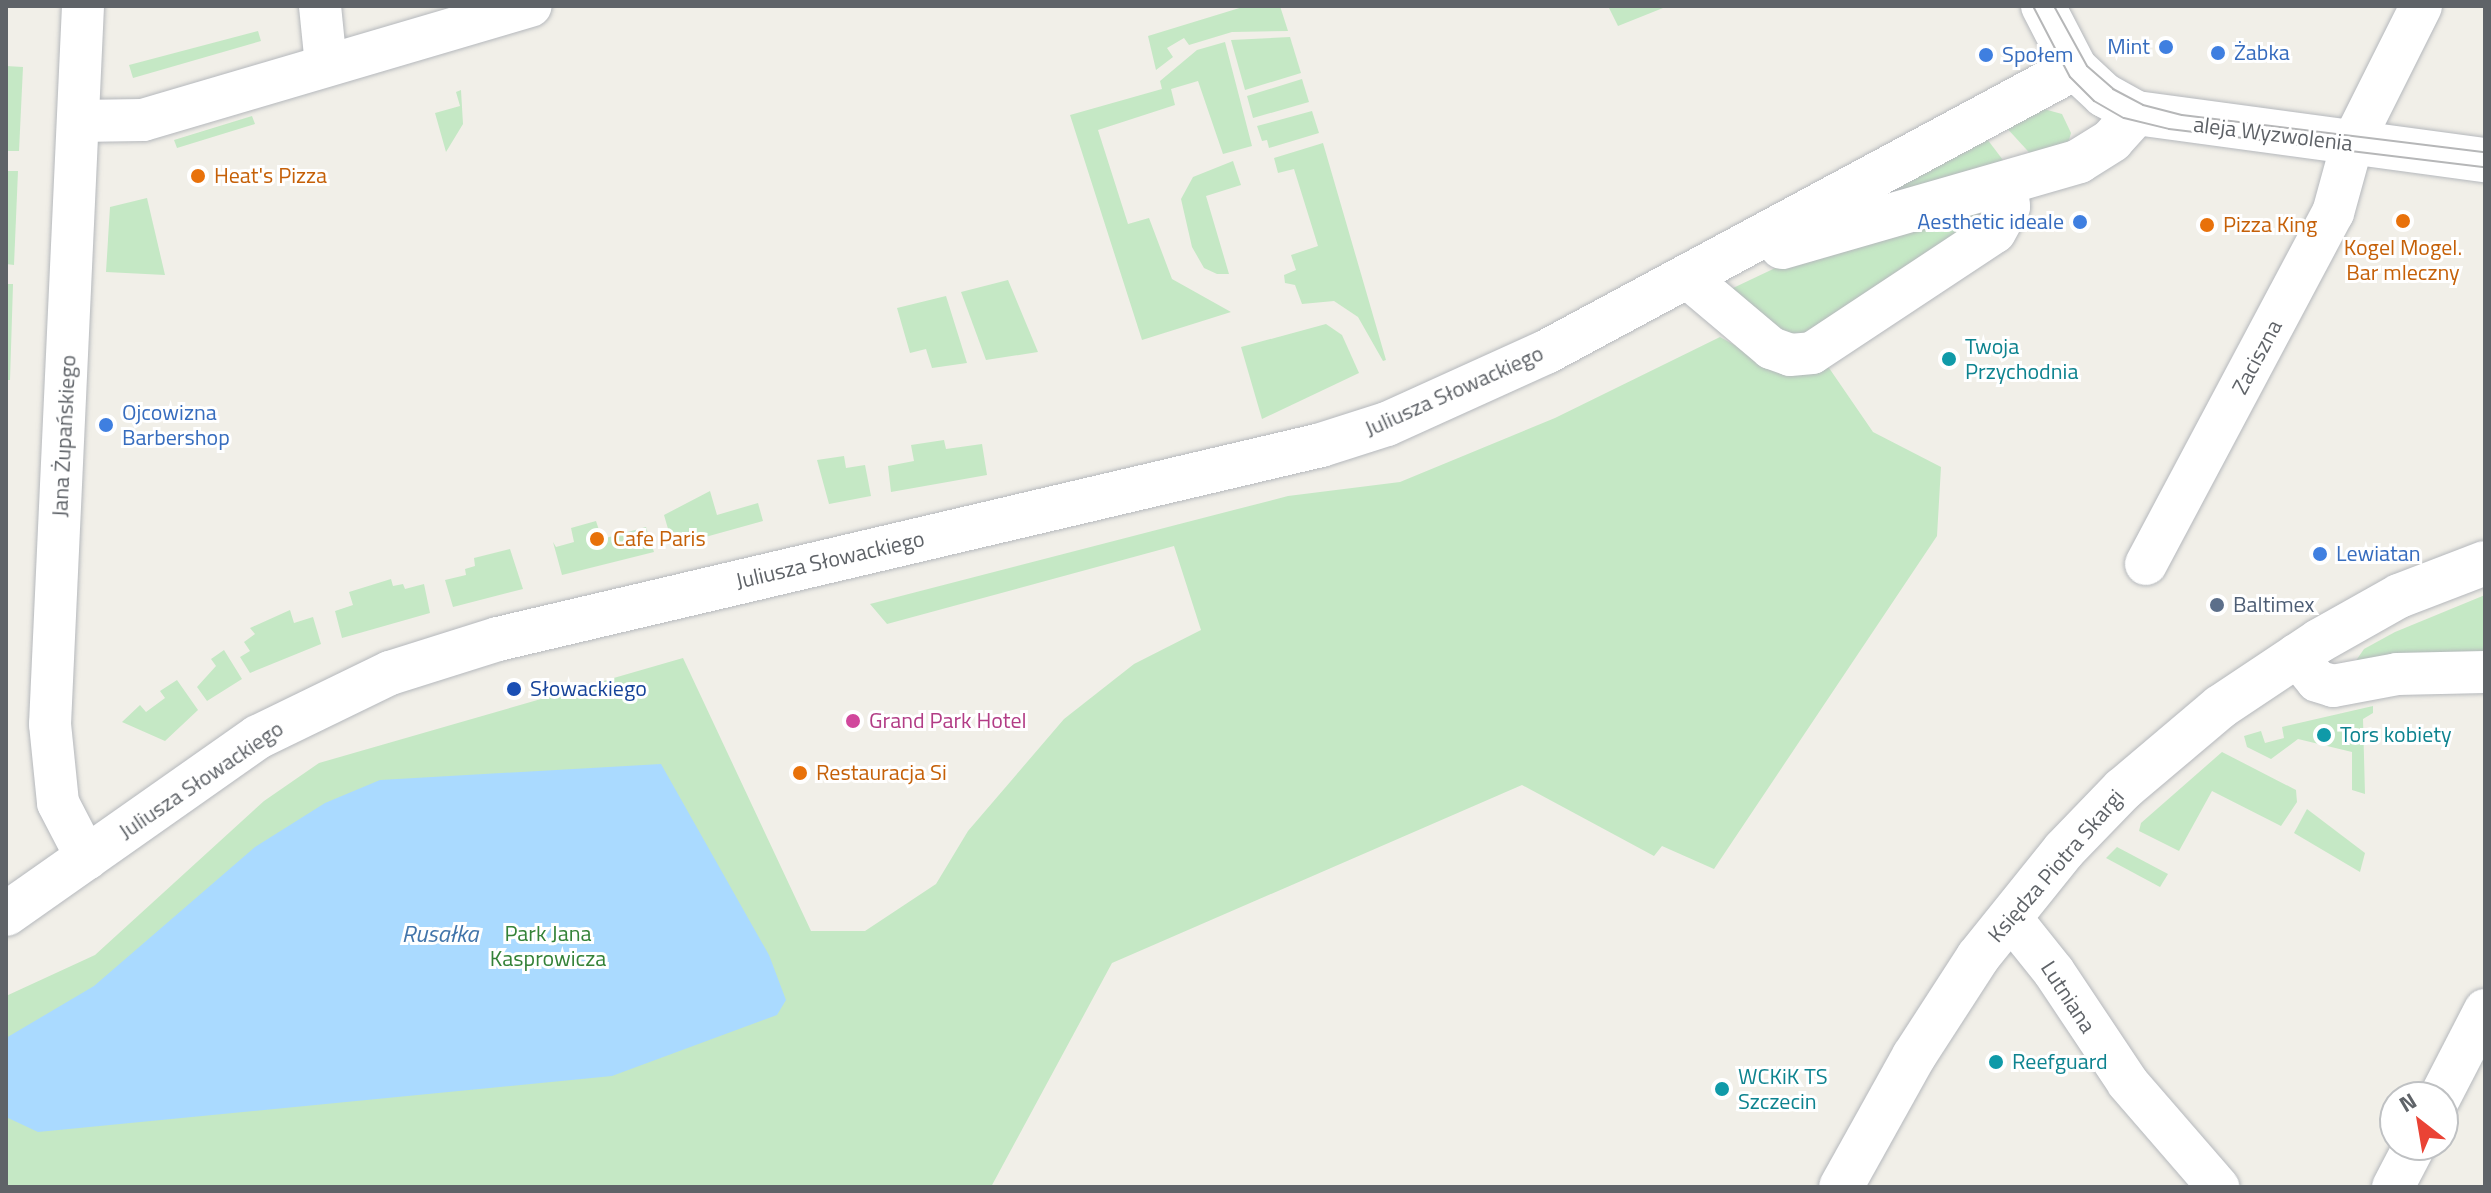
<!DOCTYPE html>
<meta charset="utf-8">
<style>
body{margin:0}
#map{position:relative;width:2491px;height:1193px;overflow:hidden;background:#f1efe8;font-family:"Titillium Web",sans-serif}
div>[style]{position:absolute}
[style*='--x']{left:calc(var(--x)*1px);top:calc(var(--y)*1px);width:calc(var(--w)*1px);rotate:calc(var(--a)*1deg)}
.green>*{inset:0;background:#c5e8c5}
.water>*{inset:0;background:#aadaff}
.roads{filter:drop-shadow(0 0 2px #b5b8bc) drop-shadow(0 0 2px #b5b8bc)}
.street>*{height:42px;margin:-21px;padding:0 21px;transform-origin:21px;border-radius:21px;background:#fff}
.secondary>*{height:44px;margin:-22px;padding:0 22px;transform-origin:22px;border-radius:22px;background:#fff}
.tram>*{height:2px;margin:-1px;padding:0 1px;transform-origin:1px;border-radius:1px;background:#b6b7b8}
.dots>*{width:22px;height:22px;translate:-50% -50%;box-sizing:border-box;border:4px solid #fff;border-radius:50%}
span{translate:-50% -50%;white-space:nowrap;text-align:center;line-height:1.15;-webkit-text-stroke:6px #fff;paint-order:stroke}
.shop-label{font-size:22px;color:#366cbe}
.right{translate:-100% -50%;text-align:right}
.left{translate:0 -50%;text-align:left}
.street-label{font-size:22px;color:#5f6368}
.food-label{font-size:22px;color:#c56008}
.culture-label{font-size:22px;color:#0d838f}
.service-label{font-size:22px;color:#4e5e75}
.transit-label{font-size:22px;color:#164399}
.hotel-label{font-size:22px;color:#b23c85}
.park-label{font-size:22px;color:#348238}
.water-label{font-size:24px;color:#4174aa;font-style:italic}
.frame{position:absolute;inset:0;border:8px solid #5f6368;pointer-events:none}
.north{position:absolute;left:2379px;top:1081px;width:80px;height:80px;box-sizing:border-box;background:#fff;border:2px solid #bfc1c3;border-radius:50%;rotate:329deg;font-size:22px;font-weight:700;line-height:32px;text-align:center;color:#5f6368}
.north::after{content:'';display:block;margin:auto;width:28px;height:36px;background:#ea4335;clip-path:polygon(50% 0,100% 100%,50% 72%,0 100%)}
</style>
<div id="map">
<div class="green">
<div style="clip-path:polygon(1246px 6px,1280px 6px,1288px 31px,1232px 32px,1189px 45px,1184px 38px,1167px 48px,1173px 57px,1156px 70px,1148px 36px)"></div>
<div style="clip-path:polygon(1608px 6px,1668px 6px,1618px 26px)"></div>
<div style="clip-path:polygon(258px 31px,261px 41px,133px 78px,129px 65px)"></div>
<div style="clip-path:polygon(1290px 37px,1301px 73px,1245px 90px,1231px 40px)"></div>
<div style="clip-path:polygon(1225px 42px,1252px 146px,1223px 154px,1198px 81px,1171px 89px,1175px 105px,1098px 130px,1128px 224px,1149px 218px,1172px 279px,1231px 312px,1142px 340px,1070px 115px,1162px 89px,1160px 81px,1197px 50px)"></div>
<div style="clip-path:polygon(6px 66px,23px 67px,19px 151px,6px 151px)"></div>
<div style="clip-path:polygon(1302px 79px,1309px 102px,1253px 118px,1247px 96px)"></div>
<div style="clip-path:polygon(461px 90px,463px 124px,446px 152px,435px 113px,460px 106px,456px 92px)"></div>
<div style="clip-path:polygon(2040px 108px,2062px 114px,2071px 133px,2067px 147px,2036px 160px,2004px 125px)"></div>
<div style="clip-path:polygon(1312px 111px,1319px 133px,1269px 148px,1267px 140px,1262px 141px,1257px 126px)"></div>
<div style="clip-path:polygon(252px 116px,255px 124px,177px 148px,174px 140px)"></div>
<div style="clip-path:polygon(1984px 135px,2009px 168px,1855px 203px)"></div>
<div style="clip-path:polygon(1323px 143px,1386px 360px,1383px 361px,1358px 317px,1334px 301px,1302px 304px,1295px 285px,1285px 283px,1284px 275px,1296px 270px,1291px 255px,1318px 246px,1294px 169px,1278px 173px,1274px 158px)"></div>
<div style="clip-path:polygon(1233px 161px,1241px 185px,1206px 196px,1229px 274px,1217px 274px,1204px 268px,1192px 247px,1181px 199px,1193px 177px)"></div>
<div style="clip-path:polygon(6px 171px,18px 171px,14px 265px,6px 264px)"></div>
<div style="clip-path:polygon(147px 198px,165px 275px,106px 272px,110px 207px)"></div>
<div style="clip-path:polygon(1981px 206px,1991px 212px,1790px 345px,1731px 289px,1786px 263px)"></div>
<div style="clip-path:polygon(1008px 280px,1038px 352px,986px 360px,961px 292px)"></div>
<div style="clip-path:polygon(6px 284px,13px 284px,10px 380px,6px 380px)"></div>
<div style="clip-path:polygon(946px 296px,967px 363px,932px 368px,926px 349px,910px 353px,897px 308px)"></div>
<div style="clip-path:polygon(1326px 324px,1342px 335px,1359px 373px,1262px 419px,1241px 347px)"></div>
<div style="clip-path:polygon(1720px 337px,1758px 358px,1827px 365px,1873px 432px,1941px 467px,1937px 536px,1714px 869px,1662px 846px,1654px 856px,1522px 785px,1112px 963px,991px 1187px,6px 1187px,6px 996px,95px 955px,264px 801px,319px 763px,683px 658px,811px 931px,865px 931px,936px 884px,968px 831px,1064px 719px,1134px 664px,1201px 630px,1174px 546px,887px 624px,870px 604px,1288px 496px,1400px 482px,1555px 418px)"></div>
<div style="clip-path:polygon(944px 440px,946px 449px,982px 444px,987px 475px,891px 492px,888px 466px,914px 461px,911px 445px)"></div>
<div style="clip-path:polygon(844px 456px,846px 468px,865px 465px,871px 496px,829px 504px,817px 460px)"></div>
<div style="clip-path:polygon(710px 491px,717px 515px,758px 503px,763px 521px,673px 546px,664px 515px)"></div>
<div style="clip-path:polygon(596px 521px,602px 539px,646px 527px,654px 552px,562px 575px,553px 542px,556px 547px,574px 542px,571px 528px)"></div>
<div style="clip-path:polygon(510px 549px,523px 589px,453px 607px,445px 580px,466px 575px,465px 569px,475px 566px,474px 558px)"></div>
<div style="clip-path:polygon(391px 579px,393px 586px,403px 584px,405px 589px,424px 584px,430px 613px,342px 638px,335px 611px,353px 605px,349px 592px)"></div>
<div style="clip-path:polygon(2485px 595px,2485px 662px,2351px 668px,2364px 649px,2395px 632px)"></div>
<div style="clip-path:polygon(290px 610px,294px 623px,313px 617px,321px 644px,250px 673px,240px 657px,250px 651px,244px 642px,255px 634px,250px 628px)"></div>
<div style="clip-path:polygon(224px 650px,242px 679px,207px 701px,197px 687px,216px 666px,211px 659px)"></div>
<div style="clip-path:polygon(177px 680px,198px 710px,165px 741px,122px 722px,140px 705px,146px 712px,165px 698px,160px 691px)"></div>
<div style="clip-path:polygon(2373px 706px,2373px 713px,2363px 719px,2365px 794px,2352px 790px,2352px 752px,2298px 739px,2271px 759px,2247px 747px,2244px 736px,2261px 731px,2265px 743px,2284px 738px,2282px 727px)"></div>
<div style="clip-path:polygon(2222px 752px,2296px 790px,2297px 802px,2281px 826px,2212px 791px,2179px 851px,2139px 831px,2141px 823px)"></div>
<div style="clip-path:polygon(2307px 809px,2365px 853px,2360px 872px,2294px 833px)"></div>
<div style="clip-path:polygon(2117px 847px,2168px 874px,2160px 887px,2106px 858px)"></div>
</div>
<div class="water">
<div style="clip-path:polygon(661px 764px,769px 955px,786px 1000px,777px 1015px,612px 1076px,38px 1132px,6px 1117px,6px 1038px,94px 986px,255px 847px,325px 803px,380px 780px)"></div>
</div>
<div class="roads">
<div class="street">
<div style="--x:83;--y:6;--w:719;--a:92.63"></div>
<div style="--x:50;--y:724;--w:79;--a:84.2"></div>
<div style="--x:58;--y:803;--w:63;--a:62.6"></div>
<div style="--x:320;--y:6;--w:59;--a:84.2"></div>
<div style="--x:78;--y:121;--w:65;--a:-0.9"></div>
<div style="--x:143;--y:120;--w:404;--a:-16.4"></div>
<div style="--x:1688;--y:278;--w:109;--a:40.1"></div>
<div style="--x:1771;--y:348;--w:20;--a:20"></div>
<div style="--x:1790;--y:355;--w:22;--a:-5"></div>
<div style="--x:1812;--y:353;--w:219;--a:-33.5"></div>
<div style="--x:1995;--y:232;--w:29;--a:-61"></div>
<div style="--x:2009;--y:207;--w:24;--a:-95"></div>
<div style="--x:2146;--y:564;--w:398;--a:-62"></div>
<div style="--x:2333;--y:213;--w:72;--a:-74.6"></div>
<div style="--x:2352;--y:144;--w:154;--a:-63.4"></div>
<div style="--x:2296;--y:655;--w:33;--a:51"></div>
<div style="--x:2317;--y:681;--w:17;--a:17"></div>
<div style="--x:2333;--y:686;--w:65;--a:-10.6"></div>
<div style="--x:2397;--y:674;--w:88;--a:-1.3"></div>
<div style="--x:2010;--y:917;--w:70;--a:51.3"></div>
<div style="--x:2054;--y:972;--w:133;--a:56.3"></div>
<div style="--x:2128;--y:1083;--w:138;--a:49.1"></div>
<div style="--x:2440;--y:1097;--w:98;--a:-62.7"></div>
<div style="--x:2393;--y:1187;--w:47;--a:-62.4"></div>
</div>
<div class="secondary">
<div style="--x:2043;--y:6;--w:70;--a:62.7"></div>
<div style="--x:2075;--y:68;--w:40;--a:43"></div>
<div style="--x:2104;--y:95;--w:37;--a:29"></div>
<div style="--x:2136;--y:113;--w:352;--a:7.7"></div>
<div style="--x:1782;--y:247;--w:309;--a:-16.1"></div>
<div style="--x:2079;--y:161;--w:39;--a:-32"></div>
<div style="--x:2112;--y:140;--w:36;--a:-48"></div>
<div style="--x:6;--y:914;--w:308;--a:-35.1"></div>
<div style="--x:258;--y:737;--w:147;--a:-25.9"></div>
<div style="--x:390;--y:673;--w:113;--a:-17.5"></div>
<div style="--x:498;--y:639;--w:846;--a:-13.26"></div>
<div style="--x:1321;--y:445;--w:69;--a:-17.7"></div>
<div style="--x:1387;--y:424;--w:175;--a:-24.4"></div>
<div style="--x:1546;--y:352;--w:600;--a:-28.23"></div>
<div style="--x:1841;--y:1187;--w:150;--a:-60.9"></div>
<div style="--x:1914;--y:1056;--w:118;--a:-57.1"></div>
<div style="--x:1978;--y:957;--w:137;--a:-51.2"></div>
<div style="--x:2064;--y:850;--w:85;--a:-46"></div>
<div style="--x:2123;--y:789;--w:127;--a:-40.2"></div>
<div style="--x:2220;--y:707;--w:119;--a:-33.7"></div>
<div style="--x:2319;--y:641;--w:92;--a:-29.4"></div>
<div style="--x:2399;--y:596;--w:92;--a:-21"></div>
</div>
</div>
<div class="tram">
<div style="--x:2033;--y:6;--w:80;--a:62.5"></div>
<div style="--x:2070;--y:77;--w:34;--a:45"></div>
<div style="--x:2094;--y:101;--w:34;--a:30"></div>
<div style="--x:2124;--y:118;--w:46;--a:13.7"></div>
<div style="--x:2169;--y:129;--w:318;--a:6.9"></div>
<div style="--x:2054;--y:6;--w:68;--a:61.2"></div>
<div style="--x:2087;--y:66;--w:35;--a:41"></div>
<div style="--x:2113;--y:89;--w:34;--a:28"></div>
<div style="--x:2143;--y:105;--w:40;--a:14.4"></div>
<div style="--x:2182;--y:115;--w:305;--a:7"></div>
</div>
<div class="dots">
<div style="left:2166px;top:47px;background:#3f7fe0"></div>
<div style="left:2218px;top:53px;background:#3f7fe0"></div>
<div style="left:1986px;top:55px;background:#3f7fe0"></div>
<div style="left:198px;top:176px;background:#e8710a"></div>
<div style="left:2403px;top:221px;background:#e8710a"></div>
<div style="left:2080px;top:222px;background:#3f7fe0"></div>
<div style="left:2207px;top:225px;background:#e8710a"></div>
<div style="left:1949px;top:359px;background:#0f9aa8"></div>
<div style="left:106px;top:425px;background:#3f7fe0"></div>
<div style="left:597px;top:539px;background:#e8710a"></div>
<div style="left:2320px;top:554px;background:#3f7fe0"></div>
<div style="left:2217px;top:605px;background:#5c6f8a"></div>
<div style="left:514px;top:689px;background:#1a4fb4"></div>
<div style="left:853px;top:721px;background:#d1479c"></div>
<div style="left:2324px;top:735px;background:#0f9aa8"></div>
<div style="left:800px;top:773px;background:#e8710a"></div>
<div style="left:1996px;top:1062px;background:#0f9aa8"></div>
<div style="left:1722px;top:1089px;background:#0f9aa8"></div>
</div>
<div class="shop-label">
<span class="right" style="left:2150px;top:47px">Mint</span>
<span class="left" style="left:2234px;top:53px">Żabka</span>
<span class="left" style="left:2002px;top:55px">Społem</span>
<span class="right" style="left:2064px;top:222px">Aesthetic ideale</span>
<span class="left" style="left:122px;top:425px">Ojcowizna<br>Barbershop</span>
<span class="left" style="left:2336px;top:554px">Lewiatan</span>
</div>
<div class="street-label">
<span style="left:2273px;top:134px;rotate:7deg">aleja Wyzwolenia</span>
<span style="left:2257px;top:357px;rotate:-62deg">Zaciszna</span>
<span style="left:1454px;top:391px;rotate:-24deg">Juliusza Słowackiego</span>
<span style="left:64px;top:436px;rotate:-87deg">Jana Żupańskiego</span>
<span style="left:830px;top:560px;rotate:-13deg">Juliusza Słowackiego</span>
<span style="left:201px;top:780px;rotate:-34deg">Juliusza Słowackiego</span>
<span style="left:2056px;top:866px;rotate:-49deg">Księdza Piotra Skargi</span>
<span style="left:2068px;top:997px;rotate:57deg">Lutniana</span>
</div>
<div class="food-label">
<span class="left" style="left:214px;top:176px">Heat's Pizza</span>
<span class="left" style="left:2223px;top:225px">Pizza King</span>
<span style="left:2403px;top:260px">Kogel Mogel.<br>Bar mleczny</span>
<span class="left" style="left:613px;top:539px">Cafe Paris</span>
<span class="left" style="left:816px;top:773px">Restauracja Si</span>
</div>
<div class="culture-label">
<span class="left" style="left:1965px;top:359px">Twoja<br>Przychodnia</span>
<span class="left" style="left:2340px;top:735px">Tors kobiety</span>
<span class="left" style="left:2012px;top:1062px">Reefguard</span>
<span class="left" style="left:1738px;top:1089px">WCKiK TS<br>Szczecin</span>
</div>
<div class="service-label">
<span class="left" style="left:2233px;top:605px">Baltimex</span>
</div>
<div class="transit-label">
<span class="left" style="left:530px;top:689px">Słowackiego</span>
</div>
<div class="hotel-label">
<span class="left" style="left:869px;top:721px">Grand Park Hotel</span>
</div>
<div class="park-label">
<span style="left:548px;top:946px">Park Jana<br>Kasprowicza</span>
</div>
<div class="water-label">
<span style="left:440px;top:934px">Rusałka</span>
</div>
<div class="frame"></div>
<div class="north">N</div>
</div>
